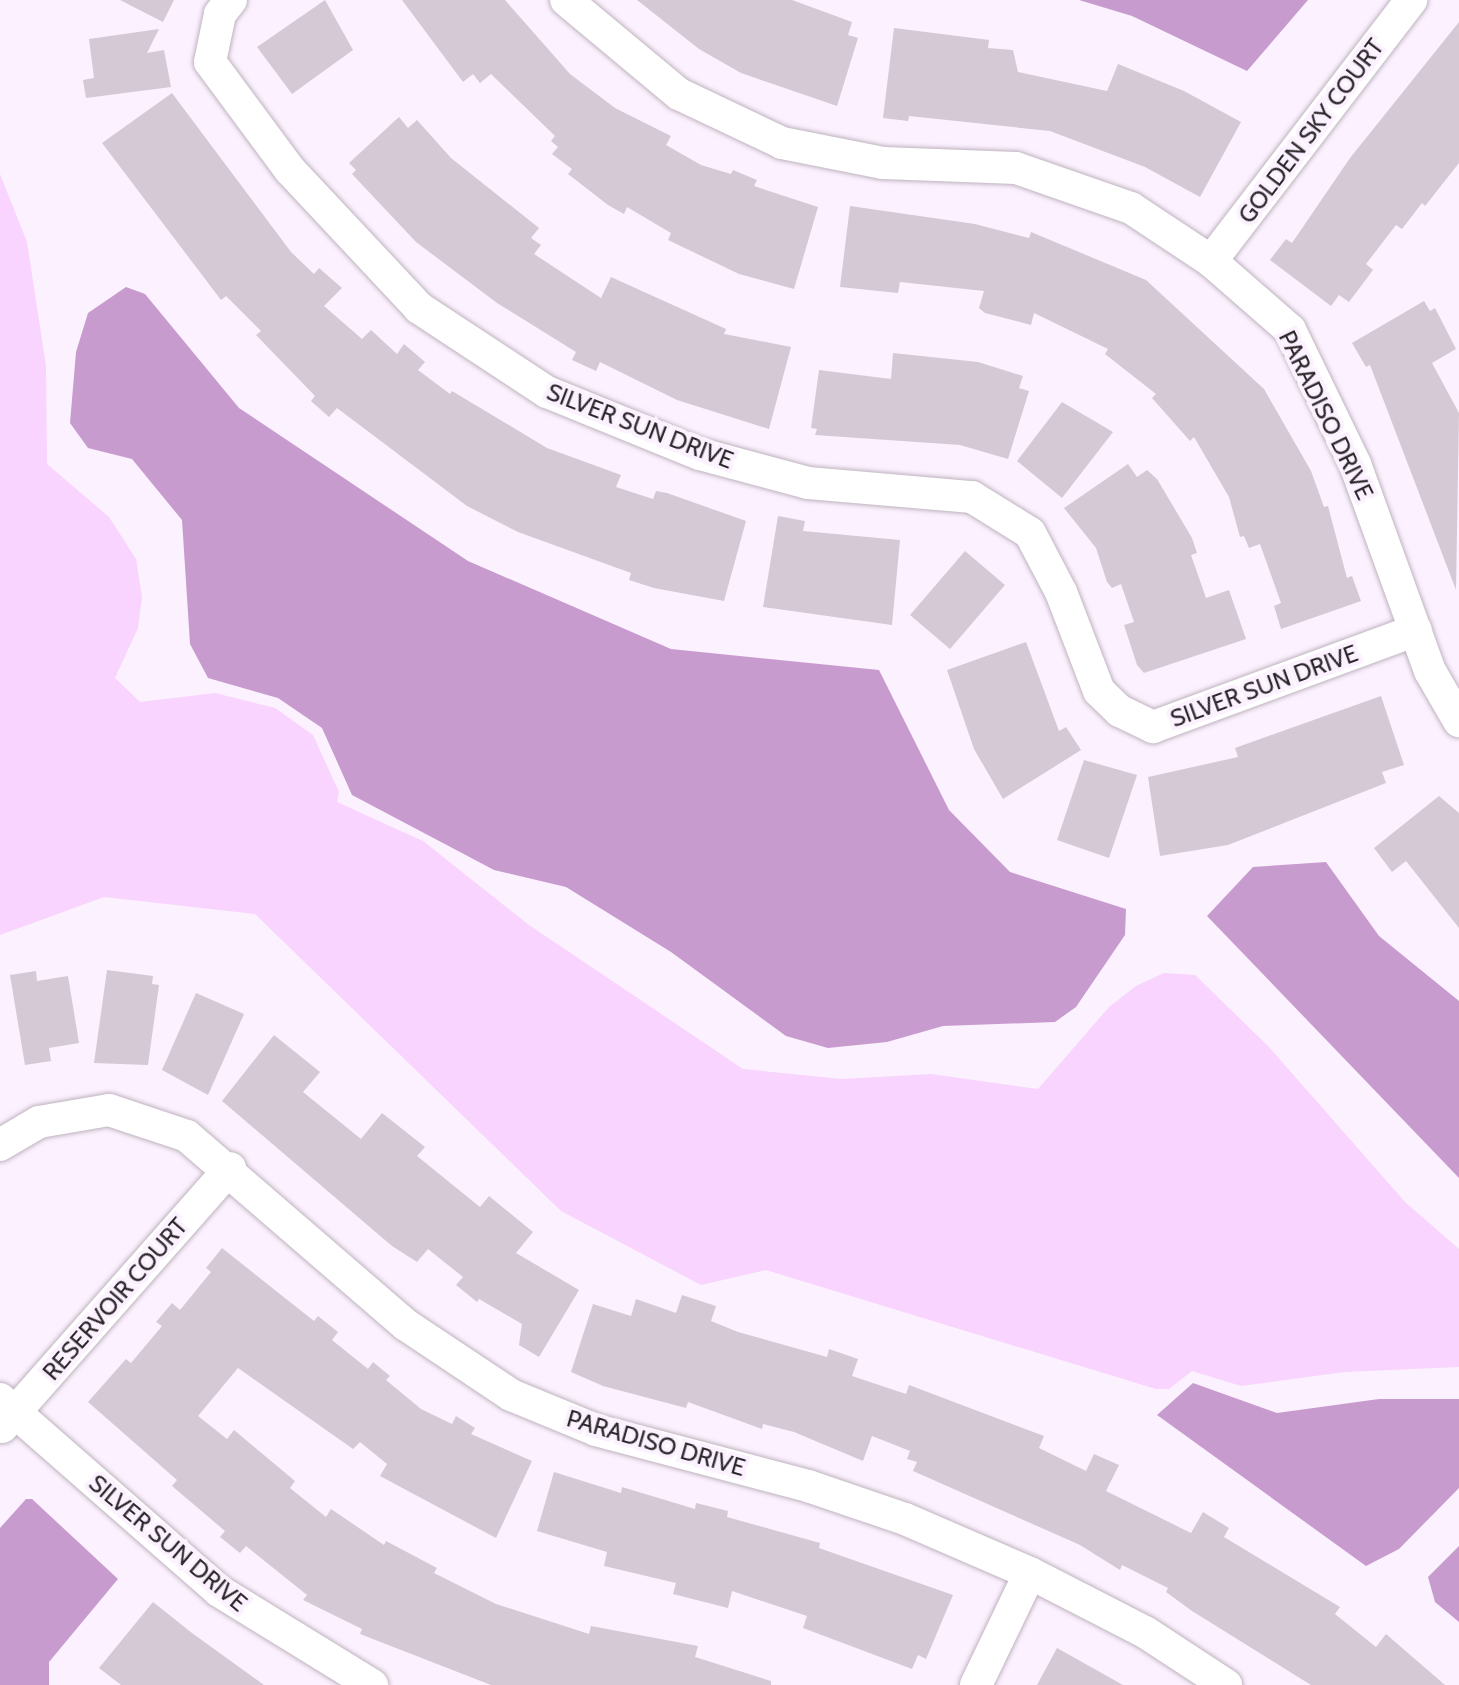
<!DOCTYPE html>
<style>
body{margin:0}
#map{position:relative;width:1459px;height:1685px;overflow:hidden;background:#fcf1fe;font-family:Cabin,sans-serif}
div>[style]{position:absolute}
[style*='--x']{left:calc(var(--x)*1px);top:calc(var(--y)*1px);width:calc(var(--w)*1px);rotate:calc(var(--a)*1deg)}
.green>*{inset:0;background:#f8d4fe}
.water>*{inset:0;background:#c89bcf}
.building>*{inset:0;background:#d4c9d5}
.roads{filter:drop-shadow(0 0 2px #beb3bf) drop-shadow(0 0 2px #beb3bf)}
.minor>*{height:32px;margin:-16px;padding:0 16px;transform-origin:16px;border-radius:16px;background:#fff}
span{translate:-50% -50%;white-space:nowrap;text-align:center;line-height:1.15;-webkit-text-stroke:8px #fcf1fe;paint-order:stroke}
.street-label{font-size:24px;color:#2b272b}
</style>
<div id="map">
<div class="green">
<div style="clip-path:polygon(0 174px,27px 242px,46px 366px,47px 464px,109px 517px,136px 559px,142px 597px,138px 628px,115px 678px,140px 702px,215px 693px,275px 708px,313px 735px,339px 792px,337px 802px,423px 841px,529px 925px,743px 1069px,842px 1079px,931px 1074px,1038px 1089px,1109px 1007px,1136px 986px,1164px 973px,1195px 975px,1269px 1047px,1405px 1202px,1459px 1249px,1459px 1367px,1345px 1372px,1241px 1386px,1192px 1371px,1169px 1389px,1156px 1389px,766px 1270px,701px 1285px,561px 1211px,255px 914px,104px 897px,0 935px)"></div>
</div>
<div class="water">
<div style="clip-path:polygon(1079px 0,1308px 0,1247px 71px,1132px 16px)"></div>
<div style="clip-path:polygon(126px 287px,145px 294px,239px 408px,468px 561px,671px 649px,879px 670px,949px 810px,1010px 872px,1126px 909px,1125px 935px,1076px 1007px,1055px 1022px,943px 1026px,887px 1042px,828px 1048px,786px 1036px,671px 952px,566px 887px,494px 870px,352px 795px,322px 728px,278px 698px,208px 678px,190px 644px,182px 520px,132px 459px,88px 448px,70px 423px,76px 352px,88px 313px)"></div>
<div style="clip-path:polygon(1326px 862px,1379px 936px,1459px 1001px,1459px 1178px,1207px 916px,1253px 867px)"></div>
<div style="clip-path:polygon(1193px 1383px,1277px 1413px,1379px 1399px,1459px 1399px,1459px 1488px,1399px 1549px,1366px 1566px,1157px 1415px)"></div>
<div style="clip-path:polygon(26px 1499px,32px 1499px,118px 1579px,49px 1662px,49px 1685px,0 1685px,0 1528px)"></div>
<div style="clip-path:polygon(1459px 1546px,1459px 1622px,1435px 1602px,1428px 1577px)"></div>
</div>
<div class="building">
<div style="clip-path:polygon(120px 0,174px 0,163px 22px)"></div>
<div style="clip-path:polygon(325px 0,353px 50px,292px 94px,257px 47px)"></div>
<div style="clip-path:polygon(402px 0,505px 0,570px 74px,615px 108px,671px 136px,666px 145px,701px 165px,731px 174px,733px 170px,757px 180px,754px 186px,818px 207px,794px 289px,739px 274px,668px 240px,671px 233px,627px 207px,624px 214px,608px 205px,568px 174px,572px 169px,552px 154px,558px 147px,551px 141px,555px 136px,491px 74px,480px 83px,473px 74px,463px 82px)"></div>
<div style="clip-path:polygon(637px 0,792px 0,852px 22px,848px 35px,858px 38px,837px 106px,741px 73px,699px 49px)"></div>
<div style="clip-path:polygon(1459px 22px,1459px 163px,1425px 206px,1422px 203px,1402px 229px,1396px 225px,1366px 264px,1373px 270px,1349px 302px,1339px 295px,1331px 306px,1270px 260px,1286px 239px,1292px 243px,1350px 158px)"></div>
<div style="clip-path:polygon(894px 28px,989px 40px,988px 48px,1013px 50px,1018px 72px,1107px 91px,1118px 64px,1184px 91px,1241px 122px,1200px 197px,1145px 167px,1050px 131px,909px 116px,908px 121px,883px 118px)"></div>
<div style="clip-path:polygon(159px 29px,147px 53px,164px 50px,171px 87px,86px 98px,83px 80px,94px 78px,89px 39px)"></div>
<div style="clip-path:polygon(172px 93px,291px 252px,314px 274px,319px 268px,342px 288px,324px 306px,362px 339px,371px 330px,397px 354px,404px 344px,425px 362px,418px 370px,450px 394px,452px 391px,547px 448px,621px 475px,616px 487px,653px 499px,656px 491px,667px 493px,746px 521px,724px 601px,654px 588px,629px 580px,631px 573px,518px 532px,467px 506px,337px 408px,329px 417px,311px 401px,315px 396px,256px 335px,261px 331px,226px 296px,221px 300px,102px 143px)"></div>
<div style="clip-path:polygon(399px 117px,408px 128px,417px 120px,451px 158px,539px 228px,531px 238px,541px 245px,534px 254px,601px 298px,611px 277px,726px 329px,724px 334px,791px 347px,769px 429px,677px 400px,600px 362px,596px 371px,572px 360px,576px 352px,497px 303px,416px 242px,352px 174px,356px 170px,349px 163px)"></div>
<div style="clip-path:polygon(850px 206px,975px 224px,1029px 238px,1031px 232px,1146px 280px,1264px 389px,1311px 471px,1324px 507px,1328px 506px,1347px 578px,1352px 576px,1361px 601px,1281px 629px,1274px 606px,1281px 603px,1260px 544px,1249px 548px,1244px 536px,1240px 537px,1229px 497px,1194px 437px,1190px 441px,1152px 398px,1156px 394px,1105px 354px,1108px 349px,1034px 313px,1031px 325px,985px 313px,979px 308px,984px 291px,900px 282px,898px 293px,840px 287px)"></div>
<div style="clip-path:polygon(1424px 301px,1430px 311px,1435px 308px,1456px 349px,1432px 363px,1459px 413px,1456px 590px,1370px 365px,1366px 367px,1352px 343px)"></div>
<div style="clip-path:polygon(893px 353px,978px 362px,1023px 376px,1019px 388px,1029px 391px,1008px 459px,960px 445px,815px 435px,817px 429px,811px 428px,819px 370px,891px 379px)"></div>
<div style="clip-path:polygon(1062px 402px,1113px 432px,1062px 498px,1017px 461px)"></div>
<div style="clip-path:polygon(1128px 464px,1137px 477px,1147px 470px,1157px 479px,1192px 538px,1197px 553px,1191px 555px,1206px 598px,1229px 590px,1246px 639px,1144px 673px,1137px 665px,1124px 625px,1134px 622px,1121px 584px,1112px 588px,1107px 582px,1096px 548px,1064px 508px)"></div>
<div style="clip-path:polygon(778px 516px,805px 521px,803px 531px,900px 540px,892px 625px,763px 607px)"></div>
<div style="clip-path:polygon(965px 551px,1005px 585px,950px 649px,910px 615px)"></div>
<div style="clip-path:polygon(1026px 642px,1059px 731px,1066px 727px,1081px 750px,1003px 799px,974px 749px,947px 670px)"></div>
<div style="clip-path:polygon(1381px 696px,1404px 765px,1382px 772px,1386px 783px,1228px 845px,1160px 856px,1148px 777px,1238px 757px,1235px 748px)"></div>
<div style="clip-path:polygon(1084px 760px,1137px 775px,1109px 858px,1057px 840px)"></div>
<div style="clip-path:polygon(1439px 796px,1459px 813px,1459px 928px,1406px 861px,1392px 872px,1374px 848px)"></div>
<div style="clip-path:polygon(107px 970px,153px 976px,152px 984px,159px 985px,148px 1065px,94px 1063px)"></div>
<div style="clip-path:polygon(36px 971px,37px 981px,68px 976px,79px 1043px,49px 1048px,51px 1061px,25px 1065px,10px 975px)"></div>
<div style="clip-path:polygon(196px 993px,244px 1014px,208px 1095px,162px 1070px)"></div>
<div style="clip-path:polygon(274px 1035px,320px 1072px,303px 1092px,361px 1139px,382px 1113px,425px 1147px,417px 1156px,480px 1207px,489px 1196px,533px 1232px,516px 1253px,579px 1290px,539px 1357px,519px 1345px,522px 1324px,479px 1299px,477px 1302px,456px 1285px,463px 1277px,428px 1249px,417px 1262px,392px 1246px,222px 1101px)"></div>
<div style="clip-path:polygon(222px 1248px,314px 1321px,318px 1316px,338px 1332px,332px 1340px,368px 1369px,373px 1362px,390px 1376px,386px 1380px,421px 1409px,452px 1424px,456px 1416px,475px 1428px,471px 1434px,532px 1461px,496px 1538px,380px 1476px,387px 1464px,360px 1442px,353px 1449px,238px 1368px,198px 1416px,227px 1439px,234px 1430px,295px 1481px,290px 1488px,326px 1517px,331px 1509px,384px 1545px,386px 1541px,437px 1568px,434px 1573px,496px 1604px,589px 1634px,591px 1626px,698px 1646px,695px 1657px,771px 1681px,771px 1685px,491px 1685px,360px 1634px,362px 1629px,303px 1600px,307px 1595px,246px 1546px,240px 1553px,220px 1537px,225px 1531px,172px 1486px,177px 1480px,88px 1402px,126px 1359px,131px 1363px,162px 1326px,156px 1322px,172px 1303px,180px 1310px,211px 1272px,206px 1268px)"></div>
<div style="clip-path:polygon(682px 1295px,716px 1306px,711px 1321px,738px 1332px,827px 1357px,829px 1349px,858px 1359px,852px 1376px,906px 1394px,909px 1385px,1044px 1436px,1039px 1448px,1086px 1471px,1094px 1454px,1119px 1465px,1106px 1491px,1191px 1533px,1203px 1512px,1229px 1528px,1224px 1537px,1340px 1607px,1335px 1614px,1376px 1647px,1386px 1634px,1445px 1685px,1311px 1685px,1192px 1611px,1166px 1592px,1168px 1588px,1122px 1565px,1120px 1570px,1080px 1545px,913px 1471px,917px 1462px,907px 1459px,910px 1451px,872px 1436px,863px 1461px,794px 1432px,763px 1424px,762px 1429px,688px 1402px,686px 1408px,603px 1386px,571px 1372px,593px 1304px,631px 1316px,636px 1299px,676px 1313px)"></div>
<div style="clip-path:polygon(554px 1472px,621px 1493px,622px 1487px,695px 1509px,696px 1503px,728px 1511px,727px 1517px,820px 1543px,819px 1548px,953px 1595px,926px 1659px,918px 1655px,912px 1669px,803px 1628px,807px 1616px,732px 1591px,728px 1608px,673px 1594px,676px 1583px,604px 1566px,607px 1552px,537px 1531px)"></div>
<div style="clip-path:polygon(153px 1602px,192px 1633px,264px 1685px,121px 1685px,99px 1668px)"></div>
<div style="clip-path:polygon(1057px 1648px,1123px 1685px,1037px 1685px)"></div>
</div>
<div class="roads">
<div class="minor">
<div style="--x:231;--y:0;--w:18;--a:128"></div>
<div style="--x:220;--y:14;--w:49;--a:101.8"></div>
<div style="--x:210;--y:62;--w:134;--a:53.5"></div>
<div style="--x:290;--y:170;--w:189;--a:46.9"></div>
<div style="--x:419;--y:308;--w:153;--a:33.3"></div>
<div style="--x:547;--y:392;--w:165;--a:22.1"></div>
<div style="--x:700;--y:454;--w:112;--a:15"></div>
<div style="--x:808;--y:483;--w:165;--a:4.9"></div>
<div style="--x:972;--y:497;--w:68;--a:31.8"></div>
<div style="--x:1030;--y:533;--w:67;--a:62.3"></div>
<div style="--x:1061;--y:592;--w:106;--a:69"></div>
<div style="--x:1099;--y:691;--w:29;--a:44"></div>
<div style="--x:1120;--y:711;--w:37;--a:26"></div>
<div style="--x:1153;--y:727;--w:280;--a:-20.2"></div>
<div style="--x:566;--y:0;--w:147;--a:39.8"></div>
<div style="--x:679;--y:94;--w:114;--a:25.4"></div>
<div style="--x:782;--y:143;--w:103;--a:11.2"></div>
<div style="--x:883;--y:163;--w:133;--a:2.2"></div>
<div style="--x:1016;--y:168;--w:122;--a:19.2"></div>
<div style="--x:1131;--y:208;--w:96;--a:33.5"></div>
<div style="--x:1211;--y:261;--w:105;--a:41.1"></div>
<div style="--x:1290;--y:330;--w:149;--a:64.1"></div>
<div style="--x:1355;--y:464;--w:220;--a:70.1"></div>
<div style="--x:1430;--y:671;--w:58;--a:59.9"></div>
<div style="--x:1211;--y:261;--w:329;--a:-52.5"></div>
<div style="--x:0;--y:1145;--w:45;--a:-30.5"></div>
<div style="--x:39;--y:1122;--w:71;--a:-9.7"></div>
<div style="--x:109;--y:1110;--w:82;--a:18.4"></div>
<div style="--x:187;--y:1136;--w:289;--a:40.8"></div>
<div style="--x:406;--y:1325;--w:126;--a:33.7"></div>
<div style="--x:511;--y:1395;--w:92;--a:22.4"></div>
<div style="--x:596;--y:1430;--w:219;--a:14.8"></div>
<div style="--x:808;--y:1486;--w:102;--a:18.8"></div>
<div style="--x:905;--y:1519;--w:136;--a:23.4"></div>
<div style="--x:1030;--y:1573;--w:129;--a:27.2"></div>
<div style="--x:1145;--y:1632;--w:97;--a:33.2"></div>
<div style="--x:0;--y:1399;--w:291;--a:41.2"></div>
<div style="--x:219;--y:1591;--w:180;--a:31.6"></div>
<div style="--x:2;--y:1427;--w:345;--a:-48.6"></div>
<div style="--x:976;--y:1685;--w:124;--a:-64.3"></div>
</div>
</div>
<div class="street-label">
<span style="left:1311px;top:131px;rotate:-53deg">GOLDEN SKY COURT</span>
<span style="left:1326px;top:415px;rotate:64deg">PARADISO DRIVE</span>
<span style="left:640px;top:426px;rotate:21deg">SILVER SUN DRIVE</span>
<span style="left:1264px;top:686px;rotate:-20deg">SILVER SUN DRIVE</span>
<span style="left:115px;top:1299px;rotate:-49deg">RESERVOIR COURT</span>
<span style="left:656px;top:1443px;rotate:16deg">PARADISO DRIVE</span>
<span style="left:168px;top:1543px;rotate:40deg">SILVER SUN DRIVE</span>
</div>
</div>
